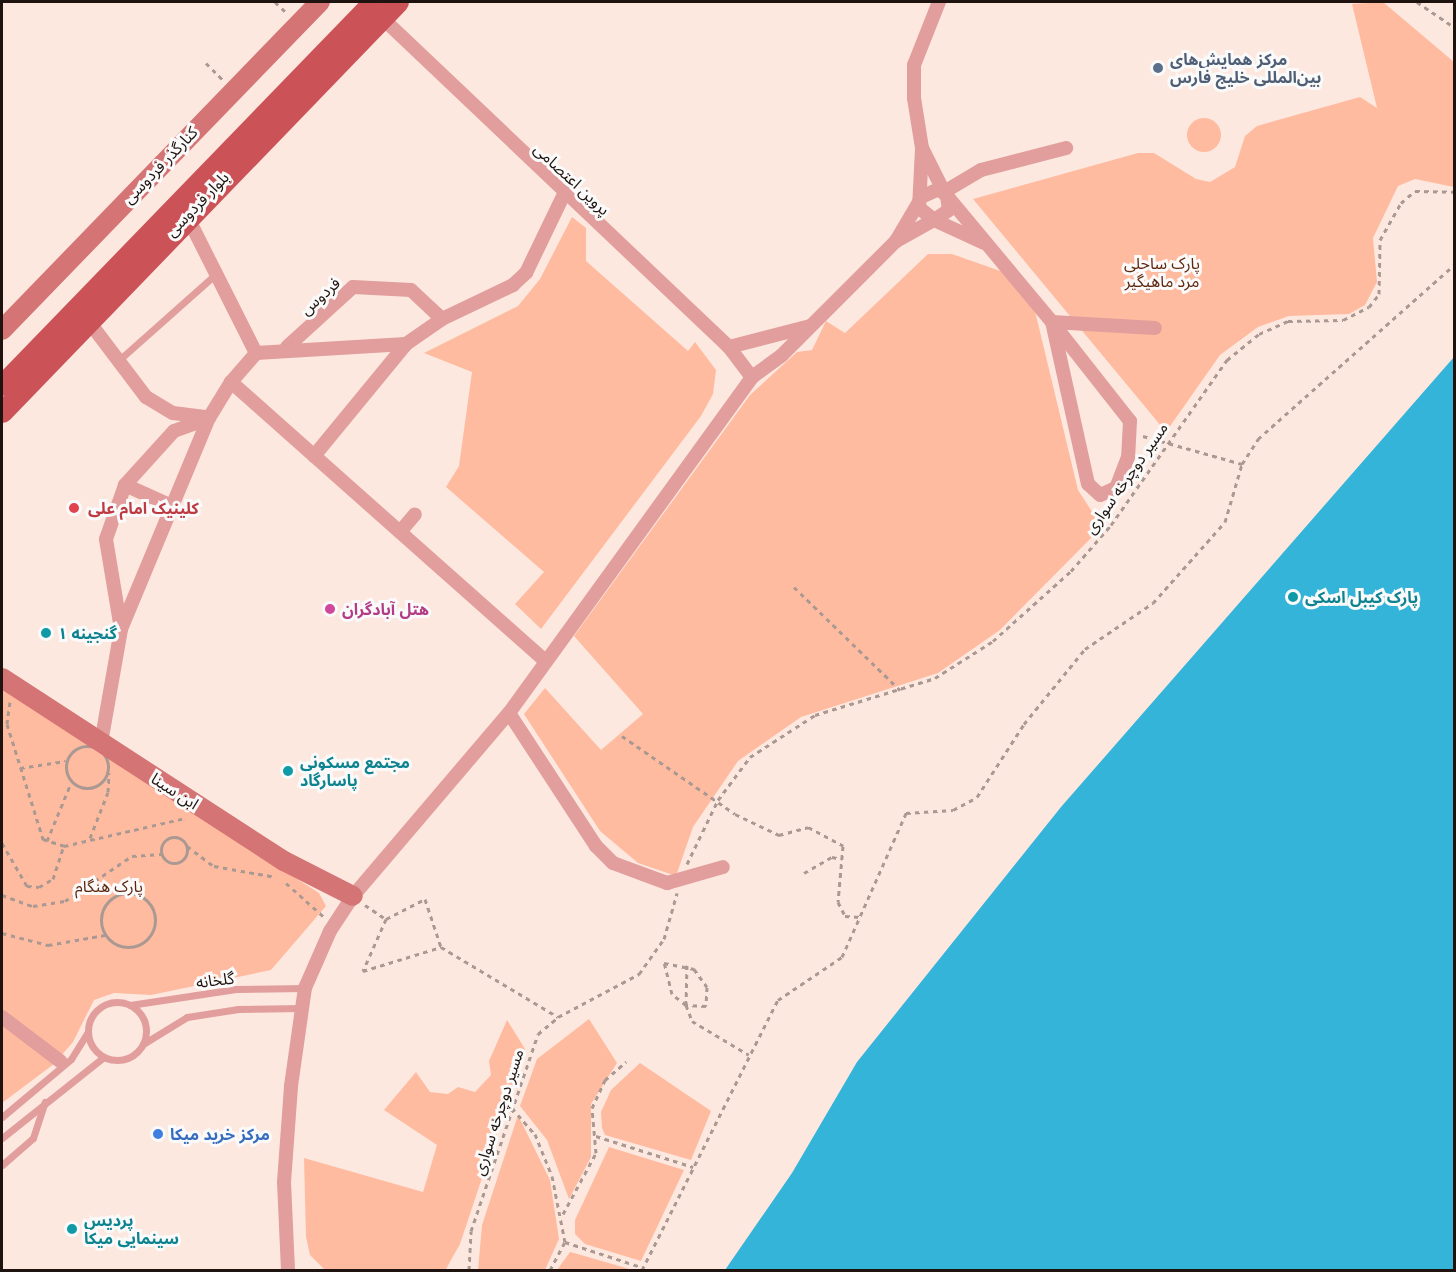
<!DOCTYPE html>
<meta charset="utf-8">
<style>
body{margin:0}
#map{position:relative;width:1456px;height:1272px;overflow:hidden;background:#fde8e0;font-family:Mulish,"Noto Sans Arabic",sans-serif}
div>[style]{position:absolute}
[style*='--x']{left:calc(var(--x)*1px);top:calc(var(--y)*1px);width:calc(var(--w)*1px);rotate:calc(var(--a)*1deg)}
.green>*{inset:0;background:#ffbba0}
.round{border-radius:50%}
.water>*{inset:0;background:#34b4d9}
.path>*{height:3px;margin-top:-1.5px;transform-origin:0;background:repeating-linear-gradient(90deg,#aa9992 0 4.5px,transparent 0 9px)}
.path>.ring{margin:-1.5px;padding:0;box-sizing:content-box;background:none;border:3px solid #aa9992;border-radius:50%}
.lane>*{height:7px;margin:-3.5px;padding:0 3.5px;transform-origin:3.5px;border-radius:3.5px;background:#e19e9c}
.lane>.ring{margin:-3.5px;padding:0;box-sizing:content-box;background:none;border:7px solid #e19e9c;border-radius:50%}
.street>*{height:14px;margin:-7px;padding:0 7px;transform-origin:7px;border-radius:7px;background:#e19e9c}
.secondary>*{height:20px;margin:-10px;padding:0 10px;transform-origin:10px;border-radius:10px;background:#d57474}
.primary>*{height:21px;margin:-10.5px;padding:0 10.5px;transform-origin:10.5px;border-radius:10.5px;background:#cb5357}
.dots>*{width:16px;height:16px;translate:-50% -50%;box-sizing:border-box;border:3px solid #fafafa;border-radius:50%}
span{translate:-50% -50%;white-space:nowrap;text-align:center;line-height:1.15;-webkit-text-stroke:6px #fafafa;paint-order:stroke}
.service-label{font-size:16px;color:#4e5e75;font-weight:700}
.left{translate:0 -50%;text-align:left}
.street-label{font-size:16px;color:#1e130e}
.park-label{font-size:16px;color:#5e260d}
.health-label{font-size:16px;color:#be3a42;font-weight:700}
.culture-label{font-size:16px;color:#0d838f;font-weight:700}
.hotel-label{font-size:16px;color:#b23c85;font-weight:700}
.shop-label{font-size:16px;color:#366cbe;font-weight:700}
.frame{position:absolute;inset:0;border:3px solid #1e130e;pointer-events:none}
</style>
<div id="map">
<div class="green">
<div style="clip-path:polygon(1383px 2px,1454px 62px,1454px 187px,1415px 179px,1398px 186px,1373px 238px,1377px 282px,1365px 305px,1349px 314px,1289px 316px,1258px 327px,1220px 355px,1166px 432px,973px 199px,1138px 153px,1154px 153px,1196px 179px,1210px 182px,1235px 167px,1245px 136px,1257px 126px,1360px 97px,1377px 108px,1352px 4px)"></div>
<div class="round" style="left:1187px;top:118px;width:34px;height:34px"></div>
<div style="clip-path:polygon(572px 217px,586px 228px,586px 261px,688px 351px,695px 342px,716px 370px,713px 394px,701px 416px,541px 629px,515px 604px,544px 572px,446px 487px,459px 466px,472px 372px,424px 353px,518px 306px,540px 279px)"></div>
<div style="clip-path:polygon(928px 254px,952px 254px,1006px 273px,1035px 311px,1078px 490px,1102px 527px,1000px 630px,938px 673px,801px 717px,738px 761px,693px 827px,676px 876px,638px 863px,600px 831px,524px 714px,545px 688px,601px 750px,643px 714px,574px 636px,750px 395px,797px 352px,812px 350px,826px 321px,845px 333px)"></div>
<div style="clip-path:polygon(2px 689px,319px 893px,326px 906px,271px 970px,151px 995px,114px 993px,94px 1000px,73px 1042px,54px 1064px,2px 1103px)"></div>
<div style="clip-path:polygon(589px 1019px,617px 1063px,591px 1104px,591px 1157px,569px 1199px,547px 1140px,520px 1106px,537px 1059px)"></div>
<div style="clip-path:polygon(507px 1020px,525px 1049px,460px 1244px,446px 1269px,325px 1270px,310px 1255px,306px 1237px,304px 1158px,423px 1192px,437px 1145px,384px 1110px,416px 1072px,430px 1092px,448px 1094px,458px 1087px,475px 1092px,491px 1075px,489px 1061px)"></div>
<div style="clip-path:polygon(640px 1063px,711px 1111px,691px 1160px,605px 1135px,602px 1128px,601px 1112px,611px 1090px)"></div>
<div style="clip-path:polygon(518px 1115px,550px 1180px,559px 1239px,545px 1270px,478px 1270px,482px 1225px)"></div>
<div style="clip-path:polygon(609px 1147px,684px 1170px,641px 1261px,585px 1244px,575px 1234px,575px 1220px)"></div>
<div style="clip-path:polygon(570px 1252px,574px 1253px,633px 1270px,557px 1270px)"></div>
</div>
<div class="water">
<div style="clip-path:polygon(1454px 357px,1454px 1270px,725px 1270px,792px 1173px,857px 1062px,1061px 807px)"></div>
</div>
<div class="path">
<div style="--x:275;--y:2;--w:16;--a:43"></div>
<div style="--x:1417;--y:2;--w:45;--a:34"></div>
<div style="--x:206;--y:63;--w:23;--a:45"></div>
<div style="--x:1143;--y:436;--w:103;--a:15.8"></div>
<div style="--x:794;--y:587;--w:148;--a:44.2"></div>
<div style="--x:10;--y:702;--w:22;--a:98"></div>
<div style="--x:7;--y:724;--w:121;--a:72.6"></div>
<div style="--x:43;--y:839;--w:22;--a:18"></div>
<div style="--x:622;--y:736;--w:137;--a:34.6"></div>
<div style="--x:735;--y:814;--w:49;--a:25.5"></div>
<div style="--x:779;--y:835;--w:30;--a:-15"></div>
<div style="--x:808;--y:827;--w:40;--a:28"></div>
<div style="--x:843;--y:846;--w:56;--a:95.1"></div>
<div style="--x:838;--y:902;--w:16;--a:63"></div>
<div style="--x:845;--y:916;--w:15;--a:4"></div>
<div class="ring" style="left:66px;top:746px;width:39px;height:39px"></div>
<div style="--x:20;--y:768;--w:46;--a:-8.8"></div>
<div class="ring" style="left:161px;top:837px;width:23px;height:23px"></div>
<div style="--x:90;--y:838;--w:49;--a:-68.6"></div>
<div style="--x:108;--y:792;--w:19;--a:-87"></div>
<div style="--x:47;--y:841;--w:63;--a:-67.5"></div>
<div style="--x:2;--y:843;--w:50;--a:59.8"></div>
<div style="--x:27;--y:886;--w:12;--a:5"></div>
<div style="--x:39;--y:887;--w:16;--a:-30"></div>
<div style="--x:53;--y:879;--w:35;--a:-72"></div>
<div style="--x:64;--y:846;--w:124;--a:-13"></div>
<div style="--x:187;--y:846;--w:34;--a:37"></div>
<div style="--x:214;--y:866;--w:63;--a:10.1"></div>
<div style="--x:687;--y:864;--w:71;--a:-64.2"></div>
<div style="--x:718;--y:800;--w:54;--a:-53.3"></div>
<div style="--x:750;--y:757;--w:77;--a:-32.9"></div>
<div style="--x:815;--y:715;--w:126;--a:-17.1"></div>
<div style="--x:935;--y:678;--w:69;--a:-32.5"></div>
<div style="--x:993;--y:641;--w:105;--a:-41.9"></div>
<div style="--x:1071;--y:571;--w:61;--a:-49"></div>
<div style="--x:1111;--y:525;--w:202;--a:-54.9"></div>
<div style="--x:1227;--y:360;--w:41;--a:-39.1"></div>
<div style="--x:1259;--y:334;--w:32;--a:-24"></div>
<div style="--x:1288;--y:321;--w:55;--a:-1"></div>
<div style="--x:1343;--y:320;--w:29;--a:-27"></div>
<div style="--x:1369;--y:307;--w:16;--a:-52"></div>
<div style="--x:1379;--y:294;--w:54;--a:-88.9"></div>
<div style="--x:1380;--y:240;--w:43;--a:-60.4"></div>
<div style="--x:1401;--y:203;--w:18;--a:-41"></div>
<div style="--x:1415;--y:191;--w:39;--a:1"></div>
<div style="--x:804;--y:873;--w:32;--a:-30"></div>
<div style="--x:832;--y:857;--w:10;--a:11"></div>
<div style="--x:286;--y:883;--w:50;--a:41.7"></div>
<div class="ring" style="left:101px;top:893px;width:51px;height:51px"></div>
<div style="--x:2;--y:895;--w:33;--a:20"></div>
<div style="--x:33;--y:906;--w:32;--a:-9"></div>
<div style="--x:65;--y:901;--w:81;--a:-33.9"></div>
<div style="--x:132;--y:856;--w:29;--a:-4"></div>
<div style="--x:365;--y:905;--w:25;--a:34"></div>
<div style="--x:386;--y:919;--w:44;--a:-27.1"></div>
<div style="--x:425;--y:899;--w:51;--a:71.6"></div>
<div style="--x:441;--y:947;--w:136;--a:30.9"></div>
<div style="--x:386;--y:919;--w:57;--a:113.9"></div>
<div style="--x:363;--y:971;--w:82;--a:-17.1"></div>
<div style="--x:2;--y:933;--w:48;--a:14.6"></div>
<div style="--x:48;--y:945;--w:58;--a:-10"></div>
<div style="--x:664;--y:963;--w:31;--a:11"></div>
<div style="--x:694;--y:969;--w:22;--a:54"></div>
<div style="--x:707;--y:987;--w:19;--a:93"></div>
<div style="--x:706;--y:1006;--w:20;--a:-177"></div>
<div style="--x:686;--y:1005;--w:18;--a:-142"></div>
<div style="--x:672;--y:994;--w:32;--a:-104"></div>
<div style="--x:687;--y:965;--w:40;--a:91.4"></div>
<div style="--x:686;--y:1005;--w:17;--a:69"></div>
<div style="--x:692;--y:1021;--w:66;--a:30.8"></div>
<div style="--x:512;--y:1108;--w:35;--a:49"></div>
<div style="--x:535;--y:1134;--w:45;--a:68"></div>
<div style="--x:552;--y:1176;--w:67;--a:78.9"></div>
<div style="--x:565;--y:1242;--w:83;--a:18.2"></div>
<div style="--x:596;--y:1136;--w:102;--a:17.7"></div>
<div style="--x:563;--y:1214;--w:69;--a:-61.6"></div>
<div style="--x:596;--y:1153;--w:45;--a:-95.1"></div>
<div style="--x:592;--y:1108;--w:31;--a:-65"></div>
<div style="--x:605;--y:1080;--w:28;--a:-41"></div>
<div style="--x:469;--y:1270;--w:39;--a:-87"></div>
<div style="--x:471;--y:1231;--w:208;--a:-71.2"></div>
<div style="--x:538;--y:1034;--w:26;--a:-40"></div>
<div style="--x:558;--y:1017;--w:92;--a:-28"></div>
<div style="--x:639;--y:974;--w:43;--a:-54.5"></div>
<div style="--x:664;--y:939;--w:48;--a:-74.2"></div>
<div style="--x:550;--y:1270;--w:32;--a:-62"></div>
<div style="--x:642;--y:1270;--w:302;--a:-63.3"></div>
<div style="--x:778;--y:1000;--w:77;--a:-33.9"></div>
<div style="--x:842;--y:957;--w:158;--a:-66"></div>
<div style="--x:906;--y:813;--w:47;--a:-3.7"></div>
<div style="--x:953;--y:810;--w:27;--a:-28"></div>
<div style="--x:977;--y:797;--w:87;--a:-57.2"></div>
<div style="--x:1024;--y:724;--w:97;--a:-50.9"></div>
<div style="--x:1085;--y:649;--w:82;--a:-34.1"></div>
<div style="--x:1153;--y:603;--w:108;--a:-48.4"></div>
<div style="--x:1225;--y:522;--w:60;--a:-73.7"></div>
<div style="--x:1242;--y:464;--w:30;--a:-57"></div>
<div style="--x:1258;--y:439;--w:262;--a:-41.6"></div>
</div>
<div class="lane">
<div style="--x:119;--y:360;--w:130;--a:-41.6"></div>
<div class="ring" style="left:88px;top:1002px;width:51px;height:51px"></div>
<div style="--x:130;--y:1005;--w:107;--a:-8.6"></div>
<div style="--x:236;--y:989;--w:69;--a:-0.8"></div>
<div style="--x:143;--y:1044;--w:52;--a:-31.5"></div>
<div style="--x:187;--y:1017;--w:52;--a:-8.9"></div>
<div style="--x:238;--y:1009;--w:63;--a:-0.9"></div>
<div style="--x:2;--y:1117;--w:90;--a:-40"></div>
<div style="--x:71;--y:1059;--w:31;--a:-58"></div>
<div style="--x:2;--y:1138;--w:130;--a:-38.5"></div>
<div style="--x:2;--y:1165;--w:41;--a:-41.1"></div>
<div style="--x:33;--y:1138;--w:38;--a:-72"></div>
</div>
<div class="street">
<div style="--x:377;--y:13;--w:485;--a:43.5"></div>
<div style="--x:729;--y:347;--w:38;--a:53"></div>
<div style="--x:923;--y:150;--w:47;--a:63.4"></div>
<div style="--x:944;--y:192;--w:43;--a:-30.7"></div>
<div style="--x:981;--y:170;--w:88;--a:-14.5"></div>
<div style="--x:947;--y:196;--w:164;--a:50.2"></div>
<div style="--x:1052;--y:322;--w:126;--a:51.8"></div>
<div style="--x:1130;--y:421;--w:36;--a:93"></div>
<div style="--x:1128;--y:457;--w:33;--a:111"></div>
<div style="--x:1116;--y:488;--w:17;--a:156"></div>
<div style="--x:1100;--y:495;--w:16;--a:-137"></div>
<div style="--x:1088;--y:484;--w:166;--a:-102.5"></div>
<div style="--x:921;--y:197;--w:20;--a:-24"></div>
<div style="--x:939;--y:189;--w:11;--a:41"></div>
<div style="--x:947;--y:196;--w:14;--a:82"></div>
<div style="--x:949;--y:210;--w:18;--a:146"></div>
<div style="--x:934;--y:220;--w:19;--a:-141"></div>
<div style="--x:919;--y:208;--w:60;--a:-87.1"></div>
<div style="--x:922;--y:148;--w:51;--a:-99.1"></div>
<div style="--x:914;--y:98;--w:33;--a:-90"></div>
<div style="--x:914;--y:65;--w:68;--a:-68.4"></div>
<div style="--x:186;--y:214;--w:156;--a:63.3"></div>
<div style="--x:896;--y:241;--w:43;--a:-28.9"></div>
<div style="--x:934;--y:220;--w:55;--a:24.7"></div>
<div style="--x:87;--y:319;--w:98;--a:52.9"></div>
<div style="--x:146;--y:397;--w:31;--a:31"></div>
<div style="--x:173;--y:413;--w:34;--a:7"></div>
<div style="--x:1052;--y:322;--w:103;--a:3.3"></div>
<div style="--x:287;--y:347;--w:89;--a:-42.3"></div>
<div style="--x:353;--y:287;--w:58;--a:3"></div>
<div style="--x:411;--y:290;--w:42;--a:43.1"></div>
<div style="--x:729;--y:347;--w:84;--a:-14.5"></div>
<div style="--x:231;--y:382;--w:420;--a:41.6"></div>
<div style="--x:314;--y:456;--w:145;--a:-50.6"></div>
<div style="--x:125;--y:485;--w:51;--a:24.1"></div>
<div style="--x:400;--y:532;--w:23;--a:-50"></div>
<div style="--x:121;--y:629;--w:91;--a:-99.5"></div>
<div style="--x:106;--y:539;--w:57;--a:-70.6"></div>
<div style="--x:125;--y:485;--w:73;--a:-47.8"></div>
<div style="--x:174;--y:431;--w:37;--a:-20"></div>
<div style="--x:509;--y:713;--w:159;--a:56.8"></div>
<div style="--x:596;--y:846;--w:24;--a:45"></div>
<div style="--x:613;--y:863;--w:58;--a:20.3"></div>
<div style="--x:667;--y:883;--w:58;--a:-15.9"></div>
<div style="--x:101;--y:743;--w:116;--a:-80"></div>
<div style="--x:121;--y:629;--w:229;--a:-67.4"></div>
<div style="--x:209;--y:418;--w:42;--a:-58.6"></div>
<div style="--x:231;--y:382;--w:38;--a:-49"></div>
<div style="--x:256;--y:353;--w:150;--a:-3.4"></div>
<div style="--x:406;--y:344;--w:44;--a:-34.8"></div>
<div style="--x:442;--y:319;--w:79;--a:-25.6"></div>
<div style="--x:513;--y:285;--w:18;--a:-43"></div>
<div style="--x:526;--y:273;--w:88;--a:-64.3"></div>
<div style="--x:2;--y:1017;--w:73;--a:37.2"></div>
<div style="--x:288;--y:1270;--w:88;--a:-92.6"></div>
<div style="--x:284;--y:1182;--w:96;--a:-85.8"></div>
<div style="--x:291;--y:1086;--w:99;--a:-81.9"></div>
<div style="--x:305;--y:988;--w:62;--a:-66.3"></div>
<div style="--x:330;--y:931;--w:42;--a:-56.7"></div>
<div style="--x:353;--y:896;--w:240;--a:-49.6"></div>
<div style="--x:509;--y:713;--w:415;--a:-54.1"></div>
<div style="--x:752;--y:377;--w:37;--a:-36"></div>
<div style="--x:782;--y:355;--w:161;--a:-45"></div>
<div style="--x:896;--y:241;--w:45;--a:-59.5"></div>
</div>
<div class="secondary">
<div style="--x:2;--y:330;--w:457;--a:-45.9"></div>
<div style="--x:2;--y:678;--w:336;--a:33"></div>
<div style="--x:284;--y:861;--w:77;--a:26.9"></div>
</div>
<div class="primary">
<div style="--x:2;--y:385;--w:533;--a:-45.91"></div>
<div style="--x:2;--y:412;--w:570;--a:-46"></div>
</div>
<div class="dots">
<div style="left:1158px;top:68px;background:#5c6f8a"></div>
<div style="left:74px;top:508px;background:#e0444e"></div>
<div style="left:1293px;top:597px;background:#0f9aa8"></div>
<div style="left:330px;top:609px;background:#d1479c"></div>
<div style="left:46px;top:633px;background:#0f9aa8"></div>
<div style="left:288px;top:771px;background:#0f9aa8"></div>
<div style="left:158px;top:1134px;background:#3f7fe0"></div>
<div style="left:72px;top:1229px;background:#0f9aa8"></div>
</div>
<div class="service-label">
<span class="left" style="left:1170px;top:68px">مرکز همایش‌های<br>بین‌المللی خلیج فارس</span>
</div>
<div class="street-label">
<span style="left:160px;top:165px;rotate:-46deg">کنارگذر فردوسی</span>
<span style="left:572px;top:179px;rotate:43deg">پروین اعتصامی</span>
<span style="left:197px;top:204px;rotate:-46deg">بلوار فردوسی</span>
<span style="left:320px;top:296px;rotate:-42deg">فردوس</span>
<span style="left:1126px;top:478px;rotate:-55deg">مسیر دوچرخه سواری</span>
<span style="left:175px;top:791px;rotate:33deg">ابن سینا</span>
<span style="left:215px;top:980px;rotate:-7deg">گلخانه</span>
<span style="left:498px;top:1112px;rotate:-72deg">مسیر دوچرخه سواری</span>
</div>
<div class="park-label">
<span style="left:1162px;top:272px">پارک ساحلی<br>مرد ماهیگیر</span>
<span style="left:109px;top:886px">پارک هنگام</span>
</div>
<div class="health-label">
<span class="left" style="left:88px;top:508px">کلینیک امام علی</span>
</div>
<div class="culture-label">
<span class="left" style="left:1305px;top:597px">پارک کیبل اسکی</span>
<span class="left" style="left:58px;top:633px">گنجینه ۱</span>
<span class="left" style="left:300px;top:771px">مجتمع مسکونی<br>پاسارگاد</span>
<span class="left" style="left:84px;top:1229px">پردیس<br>سینمایی میکا</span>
</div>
<div class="hotel-label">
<span class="left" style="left:342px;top:609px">هتل آبادگران</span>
</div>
<div class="shop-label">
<span class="left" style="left:170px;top:1134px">مرکز خرید میکا</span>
</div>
<div class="frame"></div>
</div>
